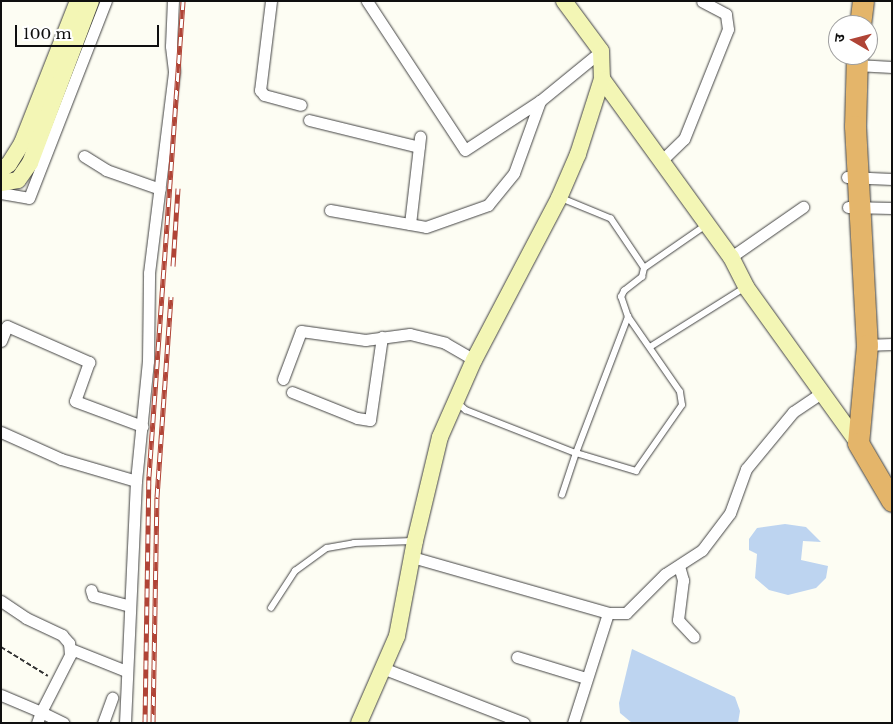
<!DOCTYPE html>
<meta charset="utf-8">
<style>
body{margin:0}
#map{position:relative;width:893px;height:724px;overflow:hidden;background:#fdfdf3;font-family:"Libre Baskerville","Noto Sans Devanagari",serif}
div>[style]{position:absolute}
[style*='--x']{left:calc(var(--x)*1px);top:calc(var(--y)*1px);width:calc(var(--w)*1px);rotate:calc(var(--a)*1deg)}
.water>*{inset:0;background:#bdd4f0}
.path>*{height:2px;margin-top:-1px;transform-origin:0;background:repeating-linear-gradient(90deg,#313131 0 5px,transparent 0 7.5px)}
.roads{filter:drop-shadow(0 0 1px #424242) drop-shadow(0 0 1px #424242)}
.lane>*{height:5.5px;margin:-2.75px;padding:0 2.75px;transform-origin:2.75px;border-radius:2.75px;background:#fff}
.street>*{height:11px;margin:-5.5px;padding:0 5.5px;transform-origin:5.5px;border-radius:5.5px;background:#fff}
.secondary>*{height:16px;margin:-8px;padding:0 8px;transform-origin:8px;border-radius:8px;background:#f3f6b5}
.highway>*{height:21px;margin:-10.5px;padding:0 10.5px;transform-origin:10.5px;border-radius:10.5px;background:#e4b56a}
.rail>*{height:5px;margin-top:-2.5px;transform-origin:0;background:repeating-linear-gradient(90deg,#fff 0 9px,#b04436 0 18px);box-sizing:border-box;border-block:1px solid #b04436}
span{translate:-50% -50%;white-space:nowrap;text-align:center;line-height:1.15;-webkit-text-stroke:5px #fff;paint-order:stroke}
.frame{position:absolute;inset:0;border:2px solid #0f0f0f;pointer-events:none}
.north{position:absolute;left:828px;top:15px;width:50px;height:50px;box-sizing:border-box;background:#fff;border:1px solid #9f9f9f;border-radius:50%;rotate:278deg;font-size:14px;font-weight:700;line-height:20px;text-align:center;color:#0f0f0f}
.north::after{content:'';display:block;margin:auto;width:18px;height:22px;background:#b04436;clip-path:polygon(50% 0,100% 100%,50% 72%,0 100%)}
.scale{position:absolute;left:15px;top:25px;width:144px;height:22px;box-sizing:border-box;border:2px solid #0f0f0f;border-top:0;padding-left:6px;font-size:15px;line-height:18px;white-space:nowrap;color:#0f0f0f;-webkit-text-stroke:4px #fff;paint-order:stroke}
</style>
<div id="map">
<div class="water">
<div style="clip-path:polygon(785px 524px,806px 527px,821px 542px,803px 541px,801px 560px,828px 566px,826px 578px,816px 588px,788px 595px,769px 590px,755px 578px,757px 554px,749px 550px,749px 539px,757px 528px)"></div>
<div style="clip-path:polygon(632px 649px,735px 697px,740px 711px,738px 723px,632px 723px,620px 713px,619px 703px)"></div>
</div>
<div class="path">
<div style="--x:1;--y:647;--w:55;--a:31.7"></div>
</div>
<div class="roads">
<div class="lane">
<div style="--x:644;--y:268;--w:75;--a:-34.7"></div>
<div style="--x:650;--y:347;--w:111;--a:-32.1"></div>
<div style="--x:457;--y:402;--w:12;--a:42"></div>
<div style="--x:466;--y:410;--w:118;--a:21.4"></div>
<div style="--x:576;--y:453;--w:146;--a:-69.1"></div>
<div style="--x:628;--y:317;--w:21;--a:-109"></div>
<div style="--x:621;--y:297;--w:7;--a:-63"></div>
<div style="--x:624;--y:291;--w:23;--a:-38"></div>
<div style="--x:642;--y:277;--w:9;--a:-77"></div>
<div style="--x:644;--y:268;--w:59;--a:-124"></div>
<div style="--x:611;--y:219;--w:55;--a:-157.6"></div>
<div style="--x:562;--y:495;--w:44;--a:-71.6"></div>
<div style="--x:576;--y:453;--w:63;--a:16.7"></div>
<div style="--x:636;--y:471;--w:80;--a:-55.1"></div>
<div style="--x:682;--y:405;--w:13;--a:-99"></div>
<div style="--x:680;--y:392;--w:91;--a:-124.7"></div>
<div style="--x:271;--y:608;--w:44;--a:-57"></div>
<div style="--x:295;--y:571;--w:39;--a:-36"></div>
<div style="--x:327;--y:548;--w:27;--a:-10"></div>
<div style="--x:354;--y:543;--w:59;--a:-1.9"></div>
</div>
<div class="street">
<div style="--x:271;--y:1;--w:90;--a:97"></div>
<div style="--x:260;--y:90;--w:6;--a:51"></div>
<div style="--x:264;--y:95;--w:38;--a:15"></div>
<div style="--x:367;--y:1;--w:178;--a:56.7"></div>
<div style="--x:465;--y:150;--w:90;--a:-33.2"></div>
<div style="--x:856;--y:65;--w:36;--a:3"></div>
<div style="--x:309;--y:120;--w:113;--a:13.8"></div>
<div style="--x:84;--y:156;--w:26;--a:32"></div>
<div style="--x:106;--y:170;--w:57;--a:19.4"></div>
<div style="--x:660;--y:162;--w:33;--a:-44"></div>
<div style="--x:684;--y:139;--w:118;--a:-68.2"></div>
<div style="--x:728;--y:29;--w:15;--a:-98"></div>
<div style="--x:726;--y:14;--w:27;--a:-152"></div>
<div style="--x:847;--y:177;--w:45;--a:2.5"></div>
<div style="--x:1;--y:193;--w:28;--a:10"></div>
<div style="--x:29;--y:198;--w:212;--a:-68.7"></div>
<div style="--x:848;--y:207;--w:44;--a:1.3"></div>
<div style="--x:330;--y:210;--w:97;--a:10"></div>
<div style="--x:426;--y:227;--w:66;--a:-19.5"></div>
<div style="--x:488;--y:205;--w:41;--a:-50.9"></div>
<div style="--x:514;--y:173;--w:77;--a:-70.1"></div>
<div style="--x:540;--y:101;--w:79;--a:-39.3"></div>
<div style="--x:410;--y:224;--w:88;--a:-83.4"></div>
<div style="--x:731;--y:257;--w:88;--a:-34.8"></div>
<div style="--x:1;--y:341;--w:16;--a:-68"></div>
<div style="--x:7;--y:326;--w:90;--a:23.7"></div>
<div style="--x:89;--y:362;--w:41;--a:109.7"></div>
<div style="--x:75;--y:401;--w:72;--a:20.5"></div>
<div style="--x:864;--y:345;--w:28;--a:-2"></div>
<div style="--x:283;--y:379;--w:51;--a:-69.4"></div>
<div style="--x:301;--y:331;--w:65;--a:8"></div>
<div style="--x:365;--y:340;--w:45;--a:-7.6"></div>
<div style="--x:410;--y:334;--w:36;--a:14"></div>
<div style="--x:445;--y:343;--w:34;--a:30"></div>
<div style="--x:292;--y:392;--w:70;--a:21.8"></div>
<div style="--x:357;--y:418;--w:13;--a:9"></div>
<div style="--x:370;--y:420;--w:84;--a:-81.8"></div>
<div style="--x:1;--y:432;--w:66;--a:24.2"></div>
<div style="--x:61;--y:459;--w:78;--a:16.3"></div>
<div style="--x:412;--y:557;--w:204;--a:15.9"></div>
<div style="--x:608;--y:613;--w:18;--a:0"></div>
<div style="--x:626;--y:613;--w:55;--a:-45"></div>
<div style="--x:665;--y:574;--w:44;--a:-33"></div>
<div style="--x:702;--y:550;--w:46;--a:-52.9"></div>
<div style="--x:730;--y:513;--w:47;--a:-70"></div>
<div style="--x:746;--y:469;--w:74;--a:-50.5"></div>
<div style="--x:793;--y:412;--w:36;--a:-34"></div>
<div style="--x:679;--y:566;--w:15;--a:74"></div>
<div style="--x:683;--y:580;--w:40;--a:97.1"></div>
<div style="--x:678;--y:620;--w:23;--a:47"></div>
<div style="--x:91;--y:590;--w:6;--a:72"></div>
<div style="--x:93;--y:596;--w:38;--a:15"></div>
<div style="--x:1;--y:601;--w:30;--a:34"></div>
<div style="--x:26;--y:618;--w:40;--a:25"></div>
<div style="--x:62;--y:635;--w:11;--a:49"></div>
<div style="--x:69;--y:643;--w:12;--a:85"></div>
<div style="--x:70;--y:655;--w:64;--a:117"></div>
<div style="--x:41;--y:712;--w:25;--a:26"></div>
<div style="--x:71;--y:649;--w:59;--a:21.8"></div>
<div style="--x:517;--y:657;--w:72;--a:16.9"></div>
<div style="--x:385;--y:669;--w:149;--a:21.2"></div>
<div style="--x:1;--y:695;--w:43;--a:23"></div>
<div style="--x:41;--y:712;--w:12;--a:110"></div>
<div style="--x:103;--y:723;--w:27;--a:-70"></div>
<div style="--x:125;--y:723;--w:242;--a:-87.4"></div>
<div style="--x:136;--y:481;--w:121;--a:-84.3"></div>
<div style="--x:148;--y:361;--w:88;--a:-89.3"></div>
<div style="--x:149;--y:273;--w:204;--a:-82.9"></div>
<div style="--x:174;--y:71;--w:25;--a:-97"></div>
<div style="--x:171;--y:46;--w:45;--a:-87.5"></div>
<div style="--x:573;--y:723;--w:115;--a:-72.3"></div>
</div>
<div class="secondary">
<div style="--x:564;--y:1;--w:62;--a:53.5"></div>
<div style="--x:601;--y:51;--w:28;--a:88"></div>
<div style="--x:602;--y:79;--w:220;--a:54.1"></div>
<div style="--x:731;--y:257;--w:34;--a:63"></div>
<div style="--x:746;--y:287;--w:192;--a:54.3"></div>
<div style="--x:1;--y:170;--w:10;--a:-37"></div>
<div style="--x:9;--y:164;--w:25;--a:-58"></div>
<div style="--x:22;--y:143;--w:153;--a:-68.5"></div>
<div style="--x:1;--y:183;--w:17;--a:-10"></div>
<div style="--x:18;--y:180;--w:21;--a:-55"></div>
<div style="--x:30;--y:163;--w:173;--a:-69.4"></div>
<div style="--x:359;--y:723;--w:95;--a:-66.4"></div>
<div style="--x:397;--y:636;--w:97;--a:-79.3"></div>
<div style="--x:415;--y:541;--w:107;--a:-76.5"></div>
<div style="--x:440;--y:437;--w:84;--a:-66.2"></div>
<div style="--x:474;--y:360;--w:183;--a:-62.3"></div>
<div style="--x:559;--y:198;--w:48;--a:-66.6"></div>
<div style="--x:578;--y:154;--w:79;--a:-72.3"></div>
</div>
<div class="highway">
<div style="--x:860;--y:25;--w:24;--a:-83"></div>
<div style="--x:857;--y:55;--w:71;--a:91.6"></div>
<div style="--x:855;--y:126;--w:219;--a:86.9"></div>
<div style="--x:867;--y:345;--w:98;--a:95.2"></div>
<div style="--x:858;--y:443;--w:67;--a:59.6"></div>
</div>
</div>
<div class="rail">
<div style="--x:173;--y:266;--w:78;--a:-86.3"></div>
<div style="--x:145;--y:723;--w:247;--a:-89.1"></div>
<div style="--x:149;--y:476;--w:476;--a:-85.9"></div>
<div style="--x:153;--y:723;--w:226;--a:-89"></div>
<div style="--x:157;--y:497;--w:201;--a:-86"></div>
</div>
<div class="frame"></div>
<div class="north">उ</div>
<div class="scale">100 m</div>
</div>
